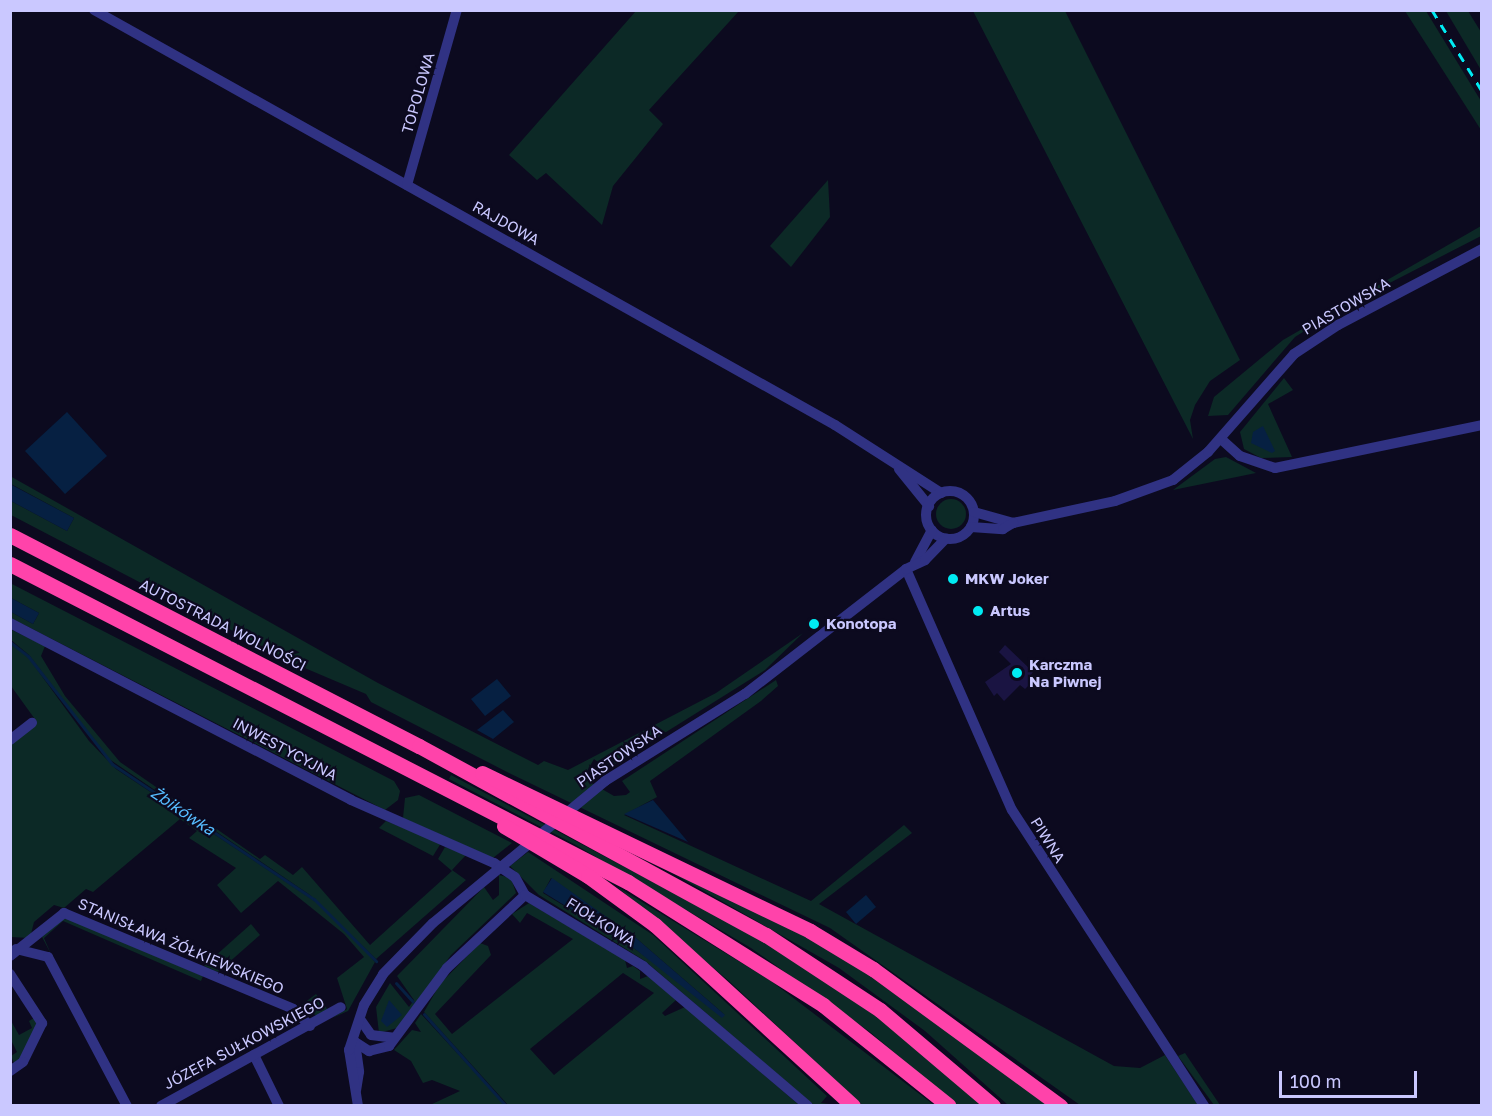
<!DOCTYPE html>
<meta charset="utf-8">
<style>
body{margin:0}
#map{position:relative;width:1492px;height:1116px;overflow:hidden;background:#0c0a1f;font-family:"Golos Text",sans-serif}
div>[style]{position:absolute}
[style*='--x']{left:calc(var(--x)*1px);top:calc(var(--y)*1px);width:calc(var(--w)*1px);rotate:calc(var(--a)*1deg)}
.green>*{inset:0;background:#0c2926}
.round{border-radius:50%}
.water>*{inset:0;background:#062042}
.stream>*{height:3px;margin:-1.5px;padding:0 1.5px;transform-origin:1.5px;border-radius:1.5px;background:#062042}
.building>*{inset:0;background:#1a1442}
.minor>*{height:10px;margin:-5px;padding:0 5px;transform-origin:5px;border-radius:5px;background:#303283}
.minor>.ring{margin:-5px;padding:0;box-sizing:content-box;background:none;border:10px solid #303283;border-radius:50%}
.highway>*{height:15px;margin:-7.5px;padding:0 7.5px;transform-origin:7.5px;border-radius:7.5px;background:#ff43aa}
.rail>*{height:3px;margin-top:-1.5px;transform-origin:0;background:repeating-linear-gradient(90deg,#00ebf3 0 9px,transparent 0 17px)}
.dots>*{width:16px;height:16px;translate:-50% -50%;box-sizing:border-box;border:3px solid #0c0a1f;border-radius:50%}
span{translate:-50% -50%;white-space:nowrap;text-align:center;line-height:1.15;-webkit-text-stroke:4.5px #0c0a1f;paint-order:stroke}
.street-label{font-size:15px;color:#cac8ff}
.poi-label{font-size:15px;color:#cac8ff;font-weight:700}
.left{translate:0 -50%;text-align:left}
.water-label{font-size:16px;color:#56bcff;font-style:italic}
.frame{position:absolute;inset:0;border:12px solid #cac8ff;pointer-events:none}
.scale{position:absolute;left:1279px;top:1071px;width:138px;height:27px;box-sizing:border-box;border:3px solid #cac8ff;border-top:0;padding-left:8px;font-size:18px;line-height:21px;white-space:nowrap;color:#cac8ff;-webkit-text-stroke:4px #0c0a1f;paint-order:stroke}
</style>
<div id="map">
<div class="green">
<div style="clip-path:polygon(636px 11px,739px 11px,649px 110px,663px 124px,613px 186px,602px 225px,546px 173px,537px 180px,509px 155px)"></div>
<div style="clip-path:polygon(973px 11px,1065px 11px,1240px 360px,1210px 381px,1195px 405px,1190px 420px,1193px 439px)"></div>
<div style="clip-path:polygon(1405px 11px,1426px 11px,1481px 101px,1481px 130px)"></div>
<div style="clip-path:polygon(1446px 11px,1468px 11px,1481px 32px,1481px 70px)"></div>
<div style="clip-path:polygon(828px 180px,830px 217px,791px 267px,770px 246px)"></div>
<div style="clip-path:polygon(1481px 226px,1481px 236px,1339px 309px,1295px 337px,1228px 415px,1208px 416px,1214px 397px,1283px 340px)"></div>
<div style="clip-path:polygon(1284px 378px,1293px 390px,1268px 404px,1292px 457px,1261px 458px,1244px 449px,1240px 432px)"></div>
<div style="clip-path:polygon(1226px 457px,1256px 473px,1173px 490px,1215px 459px)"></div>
<div style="clip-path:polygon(10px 476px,378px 683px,538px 765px,544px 761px,568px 770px,716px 693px,803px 633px,765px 670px,607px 769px,594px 759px,586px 773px,588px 781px,614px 796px,626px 795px,630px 792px,622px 781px,776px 680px,778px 686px,761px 701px,650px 781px,657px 797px,624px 815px,811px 901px,904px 825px,912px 833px,819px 904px,1114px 1066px,1140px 1068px,1165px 1055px,1198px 1105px,1080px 1105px,830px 928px,509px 773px,371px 702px,366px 694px,300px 666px,11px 515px,11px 501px,67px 531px,74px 518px,11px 484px)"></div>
<div class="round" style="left:936px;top:499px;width:30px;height:30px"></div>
<div style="clip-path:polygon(10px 583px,394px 781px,400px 791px,398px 800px,385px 810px,11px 618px,11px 612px,33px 624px,39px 613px,11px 598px)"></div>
<div style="clip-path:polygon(10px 629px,45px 646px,41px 656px,65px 696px,120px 762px,260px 859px,265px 855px,293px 875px,302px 867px,370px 945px,452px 871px,438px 859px,445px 847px,466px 855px,452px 870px,466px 880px,376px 959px,310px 895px,109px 759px,29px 655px,11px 640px)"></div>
<div style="clip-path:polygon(11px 644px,28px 657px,89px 741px,116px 769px,316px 902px,351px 934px,375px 962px,348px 1011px,332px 1018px,347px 1009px,337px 978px,364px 957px,344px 934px,278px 881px,241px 913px,217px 885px,236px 868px,189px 838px,197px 831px,180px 819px,93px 892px,86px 889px,64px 908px,54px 905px,34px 922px,30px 938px,11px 937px,11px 743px,37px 722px,11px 686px)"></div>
<div style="clip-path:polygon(451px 775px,757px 937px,868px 1008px,985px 1105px,957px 1105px,870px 1032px,751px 948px,574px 844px,449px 779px)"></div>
<div style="clip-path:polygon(419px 795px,512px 843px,493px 858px,403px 818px,405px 798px)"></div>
<div style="clip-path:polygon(386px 821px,441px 843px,433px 856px,379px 828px)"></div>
<div style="clip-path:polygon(evenodd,528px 852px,653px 935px,827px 1096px,821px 1103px,837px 1105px,814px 1105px,645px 961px,539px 895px,510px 866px,528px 852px,551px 878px,636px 938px,725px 1015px,635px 949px,543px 893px,551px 878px)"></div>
<div style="clip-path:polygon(658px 865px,764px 913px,850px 962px,1050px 1105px,1008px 1105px,925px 1031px,839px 968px)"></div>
<div style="clip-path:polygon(499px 875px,511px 878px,516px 893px,451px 955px,397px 1028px,379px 1033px,376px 1007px,390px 983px,409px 1007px,414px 1000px,397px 976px,484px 887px,493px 900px,499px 895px)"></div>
<div style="clip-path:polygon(616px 886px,771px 981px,934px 1105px,862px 1105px,729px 981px)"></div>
<div style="clip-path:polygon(evenodd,529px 903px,625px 960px,627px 968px,633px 966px,640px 971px,640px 979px,648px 976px,676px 1000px,662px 1013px,665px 1016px,685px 1007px,799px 1105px,508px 1105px,424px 1012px,440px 984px,480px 943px,488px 946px,491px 955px,435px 1014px,452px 1034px,573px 939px,527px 913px,520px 923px,512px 914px,529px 903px,623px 973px,654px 993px,554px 1075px,530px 1049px,623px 973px)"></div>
<div style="clip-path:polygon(63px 919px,68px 919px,203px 976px,201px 981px,63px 921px,44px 938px,51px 954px,42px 937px)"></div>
<div style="clip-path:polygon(251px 924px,260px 935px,218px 972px,204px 966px)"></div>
<div style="clip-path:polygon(316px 994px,328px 1010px,317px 1016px,300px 1006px)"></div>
<div style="clip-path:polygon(421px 1014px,505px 1105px,430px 1105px,460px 1091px,432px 1080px,423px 1083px,411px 1061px,394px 1050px,412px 1030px,421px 1032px,415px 1023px)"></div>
<div style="clip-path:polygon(34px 1018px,38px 1021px,21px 1059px,14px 1063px,11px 1056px,17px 1052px,11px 1040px,10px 1019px,19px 1035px,32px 1028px,29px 1021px)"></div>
<div style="clip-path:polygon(1185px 1053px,1220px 1105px,1214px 1105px,1178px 1056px)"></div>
</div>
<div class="water">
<div style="clip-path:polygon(67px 412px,107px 456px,65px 494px,25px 451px)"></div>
<div style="clip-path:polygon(1263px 426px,1275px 451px,1272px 453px,1251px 443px,1253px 432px)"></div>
<div style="clip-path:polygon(10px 484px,74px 518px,67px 531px,11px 501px)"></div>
<div style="clip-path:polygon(11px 598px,39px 613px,33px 624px,11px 612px)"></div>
<div style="clip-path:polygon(497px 679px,511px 696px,485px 716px,471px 699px)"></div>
<div style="clip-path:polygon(503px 710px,514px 722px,493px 739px,477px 730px)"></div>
<div style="clip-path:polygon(653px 800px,688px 842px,624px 814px)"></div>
<div style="clip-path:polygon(552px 878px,636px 938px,725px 1015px,722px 1018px,635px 949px,543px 892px)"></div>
<div style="clip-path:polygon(866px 895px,876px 907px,856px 924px,846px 912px)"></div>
<div style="clip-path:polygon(389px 1000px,402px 1015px,387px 1027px,381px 1021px)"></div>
</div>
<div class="stream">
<div style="--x:10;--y:642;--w:23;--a:38"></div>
<div style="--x:28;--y:656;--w:137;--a:52.1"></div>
<div style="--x:112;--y:764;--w:243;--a:33.8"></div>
<div style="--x:314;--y:899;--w:88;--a:45"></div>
<div style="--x:396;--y:983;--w:25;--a:48"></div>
<div style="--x:424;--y:1014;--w:123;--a:48.3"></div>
</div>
<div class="building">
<div style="clip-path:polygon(1005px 645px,1033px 672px,1030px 676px,1034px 680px,1025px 689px,1020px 685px,1004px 701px,997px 693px,994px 696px,985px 682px,1011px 664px,999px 652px)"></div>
</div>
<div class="minor">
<div style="--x:94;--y:10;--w:849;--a:29.25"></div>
<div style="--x:835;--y:425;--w:126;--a:32.7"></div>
<div style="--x:407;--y:185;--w:182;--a:-74.1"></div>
<div style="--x:1221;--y:439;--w:25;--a:42"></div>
<div style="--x:1240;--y:456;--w:37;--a:19"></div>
<div style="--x:1275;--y:468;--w:211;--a:-11.7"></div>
<div style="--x:899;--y:469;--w:48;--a:51"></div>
<div class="ring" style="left:926px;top:491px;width:38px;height:38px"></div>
<div style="--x:974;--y:512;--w:41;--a:15.8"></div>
<div style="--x:1013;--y:523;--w:104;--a:-12.2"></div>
<div style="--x:1115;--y:501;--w:62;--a:-19.9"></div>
<div style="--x:1173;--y:480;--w:45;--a:-38.7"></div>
<div style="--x:1208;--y:452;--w:130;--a:-48.7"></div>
<div style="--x:1294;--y:354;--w:53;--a:-33.4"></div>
<div style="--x:1338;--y:325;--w:163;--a:-27.8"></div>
<div style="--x:971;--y:527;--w:32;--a:4"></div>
<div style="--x:1003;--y:529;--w:12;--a:-31"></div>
<div style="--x:915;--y:562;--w:36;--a:-62"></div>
<div style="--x:906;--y:569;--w:263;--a:66.3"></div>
<div style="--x:1012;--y:810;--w:353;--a:57"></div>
<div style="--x:10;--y:623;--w:384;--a:27.4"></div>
<div style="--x:351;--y:800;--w:156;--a:23.8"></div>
<div style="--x:494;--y:863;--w:25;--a:34"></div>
<div style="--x:515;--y:877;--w:21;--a:61"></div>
<div style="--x:10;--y:740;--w:28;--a:-38"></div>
<div style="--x:16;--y:949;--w:33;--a:14"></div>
<div style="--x:48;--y:957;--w:169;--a:62.1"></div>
<div style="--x:10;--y:956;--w:69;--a:-38.5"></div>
<div style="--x:64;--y:913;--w:248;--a:22.7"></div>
<div style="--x:293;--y:1009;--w:24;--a:45"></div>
<div style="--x:10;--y:974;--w:59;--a:56.9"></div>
<div style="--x:42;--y:1023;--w:43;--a:116"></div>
<div style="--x:23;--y:1062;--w:16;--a:145"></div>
<div style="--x:360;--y:1019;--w:19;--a:55"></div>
<div style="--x:371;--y:1035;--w:23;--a:7"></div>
<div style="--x:355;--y:1042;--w:17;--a:33"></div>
<div style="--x:369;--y:1051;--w:21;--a:-14"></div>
<div style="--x:389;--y:1046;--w:97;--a:-53.4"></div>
<div style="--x:447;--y:968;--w:107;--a:-43.1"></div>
<div style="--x:525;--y:895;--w:138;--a:31"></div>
<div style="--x:643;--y:966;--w:216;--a:40.3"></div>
<div style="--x:355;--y:1042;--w:30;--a:82"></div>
<div style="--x:359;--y:1072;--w:18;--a:99"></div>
<div style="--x:254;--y:1055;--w:57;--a:63.9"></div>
<div style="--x:161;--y:1106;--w:205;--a:-28.8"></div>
<div style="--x:358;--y:1106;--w:57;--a:-99.1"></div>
<div style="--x:349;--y:1050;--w:47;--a:-71.6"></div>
<div style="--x:364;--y:1005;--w:36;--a:-58"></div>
<div style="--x:383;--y:974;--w:71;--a:-45.6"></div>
<div style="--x:433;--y:923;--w:223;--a:-39.5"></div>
<div style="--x:605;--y:781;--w:165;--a:-31.9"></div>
<div style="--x:745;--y:694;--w:204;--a:-37.8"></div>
<div style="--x:906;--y:569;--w:21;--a:-25"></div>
<div style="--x:925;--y:560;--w:30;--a:-46"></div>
</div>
<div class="highway">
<div style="--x:10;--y:535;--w:460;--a:27.3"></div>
<div style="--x:419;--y:746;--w:395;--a:28.6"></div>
<div style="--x:766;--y:935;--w:136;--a:33.3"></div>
<div style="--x:880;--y:1010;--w:148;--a:40.3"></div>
<div style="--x:10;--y:564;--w:695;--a:27.23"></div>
<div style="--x:628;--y:882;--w:231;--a:32.2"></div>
<div style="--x:823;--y:1005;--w:161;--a:38.7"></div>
<div style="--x:482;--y:773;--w:364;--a:25.7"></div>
<div style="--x:810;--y:931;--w:74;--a:31.1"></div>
<div style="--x:873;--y:969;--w:232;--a:36.2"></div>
<div style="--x:504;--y:826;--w:98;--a:30.8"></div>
<div style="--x:588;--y:876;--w:83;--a:36.2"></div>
<div style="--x:655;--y:925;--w:268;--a:42.4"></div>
</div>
<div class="rail">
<div style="--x:1432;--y:10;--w:95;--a:58.3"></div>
</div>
<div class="dots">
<div style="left:953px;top:579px;background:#00ebf3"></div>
<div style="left:978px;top:611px;background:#00ebf3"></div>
<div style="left:814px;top:624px;background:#00ebf3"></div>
<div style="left:1017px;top:673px;background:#00ebf3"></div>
</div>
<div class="street-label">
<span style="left:418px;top:93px;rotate:-74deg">TOPOLOWA</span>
<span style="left:506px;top:223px;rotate:29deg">RAJDOWA</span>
<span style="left:1346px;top:306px;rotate:-30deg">PIASTOWSKA</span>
<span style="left:223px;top:625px;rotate:27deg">AUTOSTRADA WOLNOŚCI</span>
<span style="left:285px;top:749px;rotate:28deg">INWESTYCYJNA</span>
<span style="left:619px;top:756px;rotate:-34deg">PIASTOWSKA</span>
<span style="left:1048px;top:840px;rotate:58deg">PIWNA</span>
<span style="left:601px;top:922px;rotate:32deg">FIOŁKOWA</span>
<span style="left:181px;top:946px;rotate:23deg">STANISŁAWA ŻÓŁKIEWSKIEGO</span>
<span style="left:244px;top:1043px;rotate:-28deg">JÓZEFA SUŁKOWSKIEGO</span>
</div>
<div class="poi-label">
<span class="left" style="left:965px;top:579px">MKW Joker</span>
<span class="left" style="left:990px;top:611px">Artus</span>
<span class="left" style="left:826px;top:624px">Konotopa</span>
<span class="left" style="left:1029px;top:673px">Karczma<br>Na Piwnej</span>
</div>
<div class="water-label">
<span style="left:183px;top:811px;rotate:34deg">Żbikówka</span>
</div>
<div class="frame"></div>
<div class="scale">100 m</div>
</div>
